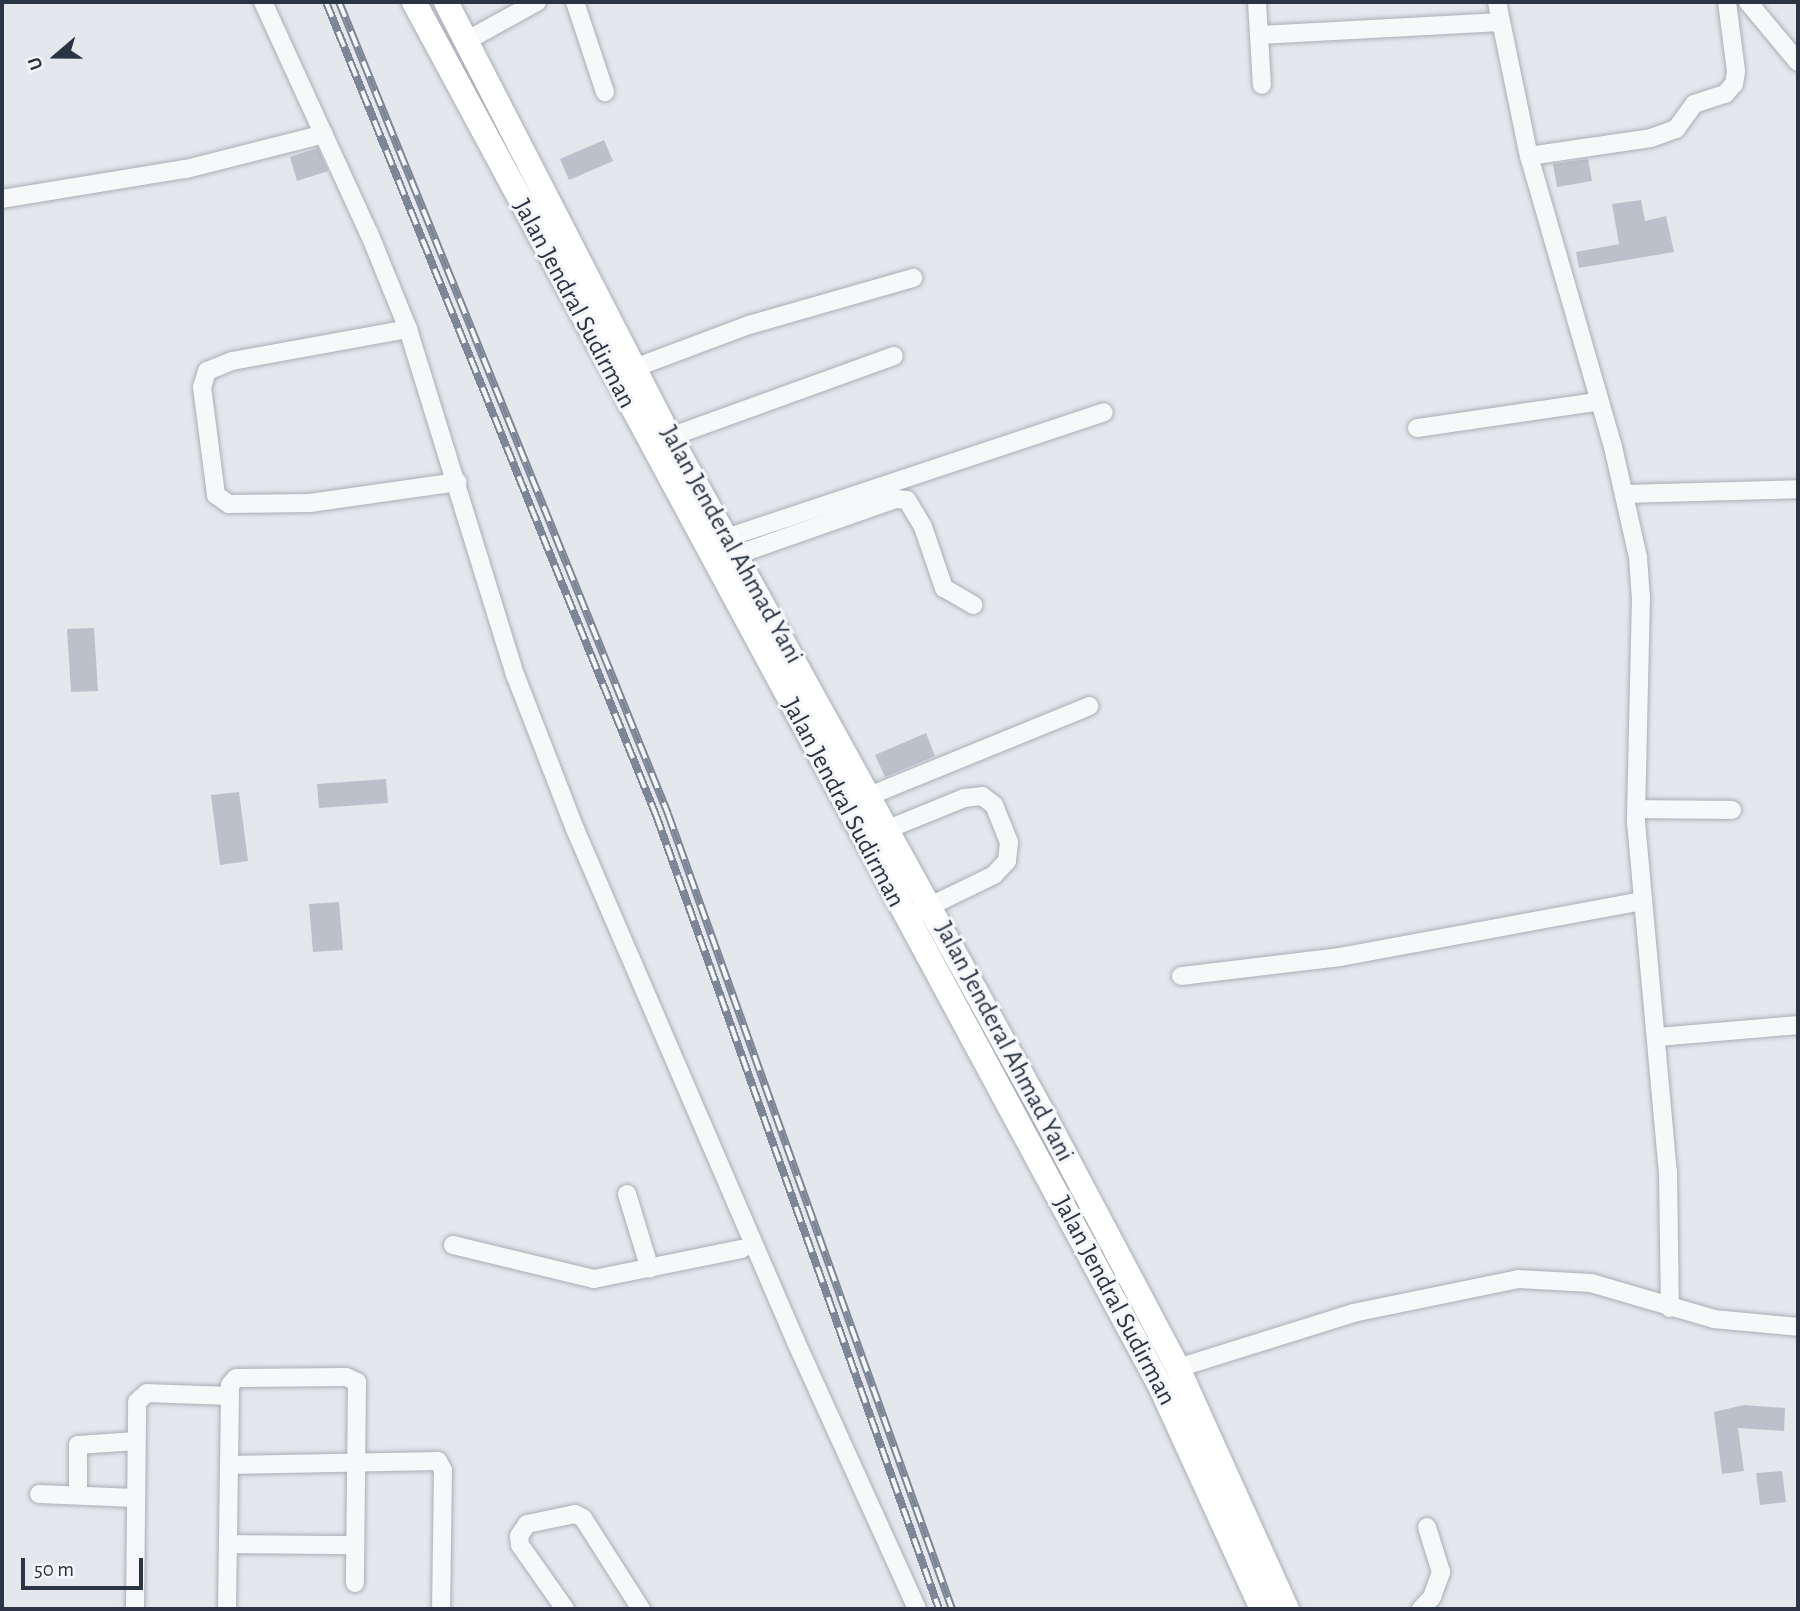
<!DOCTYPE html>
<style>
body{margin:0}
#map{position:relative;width:1800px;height:1611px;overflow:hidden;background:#e4e7ec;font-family:"Alegreya Sans",sans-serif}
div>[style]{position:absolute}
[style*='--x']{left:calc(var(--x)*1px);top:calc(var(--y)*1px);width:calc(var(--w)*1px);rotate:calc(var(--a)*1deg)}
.building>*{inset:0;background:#bbc0ca}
.roads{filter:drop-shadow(0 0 2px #a9aeb7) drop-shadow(0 0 2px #a9aeb7)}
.minor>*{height:18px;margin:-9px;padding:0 9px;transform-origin:9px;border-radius:9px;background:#f7f8fa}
.highway>*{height:24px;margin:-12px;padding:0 12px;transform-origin:12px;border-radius:12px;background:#fff}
.rail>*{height:8px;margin-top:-4px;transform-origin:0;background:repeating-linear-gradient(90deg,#f4f6f9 0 16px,#7d8696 0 32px);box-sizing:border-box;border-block:2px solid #7d8696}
span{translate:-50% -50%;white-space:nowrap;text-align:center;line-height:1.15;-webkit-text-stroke:6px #f4f6f9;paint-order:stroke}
.street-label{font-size:26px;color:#2b3445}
.frame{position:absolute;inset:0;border:4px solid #2b3445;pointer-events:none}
.north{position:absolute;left:21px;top:21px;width:70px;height:70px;-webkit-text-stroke:5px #f4f6f9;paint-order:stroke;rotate:250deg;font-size:19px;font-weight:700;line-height:28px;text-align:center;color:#2b3445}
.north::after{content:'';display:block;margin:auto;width:24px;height:32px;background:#2b3445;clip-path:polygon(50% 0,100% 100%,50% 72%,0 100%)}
.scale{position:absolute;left:21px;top:1558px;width:122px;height:32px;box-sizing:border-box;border:4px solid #2b3445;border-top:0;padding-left:9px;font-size:21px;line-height:24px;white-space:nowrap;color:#2b3445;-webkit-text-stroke:5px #f4f6f9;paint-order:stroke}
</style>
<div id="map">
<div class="building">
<div style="clip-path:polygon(604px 140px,613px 161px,569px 180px,560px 159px)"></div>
<div style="clip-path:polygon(318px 148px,328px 171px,297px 181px,290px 157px)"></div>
<div style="clip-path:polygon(1588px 159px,1592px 181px,1557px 187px,1553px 164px)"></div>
<div style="clip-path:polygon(1641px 200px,1645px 221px,1666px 216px,1674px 252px,1579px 268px,1576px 252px,1619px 244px,1612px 204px)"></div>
<div style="clip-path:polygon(94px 628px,98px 691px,71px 692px,67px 629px)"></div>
<div style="clip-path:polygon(926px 733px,935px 756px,885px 777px,875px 755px)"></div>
<div style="clip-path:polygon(386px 779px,388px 803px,319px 808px,317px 784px)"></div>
<div style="clip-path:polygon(239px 792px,248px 861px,220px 865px,211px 795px)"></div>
<div style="clip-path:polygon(339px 902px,343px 950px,313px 952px,309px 904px)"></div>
<div style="clip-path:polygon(1744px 1405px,1785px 1408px,1784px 1431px,1738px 1428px,1744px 1471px,1722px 1474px,1714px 1412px)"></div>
<div style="clip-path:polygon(1782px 1471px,1786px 1502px,1760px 1505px,1756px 1473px)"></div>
</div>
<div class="roads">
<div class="minor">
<div style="--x:263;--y:2;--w:254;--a:65.4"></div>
<div style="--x:369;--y:233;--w:104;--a:67.9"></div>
<div style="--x:408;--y:329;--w:364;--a:72.8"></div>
<div style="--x:516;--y:677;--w:163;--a:68.8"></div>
<div style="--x:575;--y:829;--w:559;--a:66.69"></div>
<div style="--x:796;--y:1342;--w:293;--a:65.6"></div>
<div style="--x:575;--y:2;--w:95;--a:71.6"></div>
<div style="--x:1257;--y:2;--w:83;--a:86.6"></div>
<div style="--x:1497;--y:2;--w:157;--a:78.3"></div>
<div style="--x:1529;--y:156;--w:303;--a:73.9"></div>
<div style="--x:1613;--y:447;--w:113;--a:77.2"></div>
<div style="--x:1638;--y:557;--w:39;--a:86"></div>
<div style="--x:1641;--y:596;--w:226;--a:91.3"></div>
<div style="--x:1636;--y:822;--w:350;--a:84.8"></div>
<div style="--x:1668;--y:1171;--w:137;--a:89.2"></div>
<div style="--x:1748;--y:2;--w:78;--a:50.2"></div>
<div style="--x:1260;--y:35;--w:241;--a:-3.1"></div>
<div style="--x:466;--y:41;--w:81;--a:-28.8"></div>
<div style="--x:1529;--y:156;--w:123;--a:-8.4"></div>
<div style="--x:1651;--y:138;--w:27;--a:-20"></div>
<div style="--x:1676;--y:129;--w:31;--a:-54"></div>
<div style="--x:1694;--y:104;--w:33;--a:-18"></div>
<div style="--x:1725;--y:94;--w:13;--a:-48"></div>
<div style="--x:1734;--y:84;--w:13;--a:-81"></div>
<div style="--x:1736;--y:71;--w:70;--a:-97.4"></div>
<div style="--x:2;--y:199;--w:186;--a:-9.3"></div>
<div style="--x:186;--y:169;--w:142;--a:-14.2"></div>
<div style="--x:408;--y:329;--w:179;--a:169.7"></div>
<div style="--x:232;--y:361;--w:27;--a:158"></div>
<div style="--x:207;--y:371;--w:17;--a:107"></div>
<div style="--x:202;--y:387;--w:109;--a:82.6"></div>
<div style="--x:216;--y:495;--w:16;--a:35"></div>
<div style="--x:229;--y:504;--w:81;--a:-0.7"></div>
<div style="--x:310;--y:503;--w:149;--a:-8.1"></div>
<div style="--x:637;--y:367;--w:120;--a:-20.6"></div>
<div style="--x:749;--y:325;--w:171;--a:-16"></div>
<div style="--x:1417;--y:428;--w:181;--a:-8.3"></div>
<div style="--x:670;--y:437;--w:238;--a:-19.9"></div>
<div style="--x:1624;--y:494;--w:174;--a:-1.6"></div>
<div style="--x:726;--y:538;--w:398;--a:-18.4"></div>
<div style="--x:736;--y:555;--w:170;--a:-19.3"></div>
<div style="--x:896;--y:499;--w:11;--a:5"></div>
<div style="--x:907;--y:500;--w:31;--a:59"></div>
<div style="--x:923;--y:527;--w:65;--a:71"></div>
<div style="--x:944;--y:588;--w:34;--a:30"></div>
<div style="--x:869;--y:796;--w:238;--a:-22.2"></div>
<div style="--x:1637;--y:809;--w:95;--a:0.6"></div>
<div style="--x:876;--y:834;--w:95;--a:-22.2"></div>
<div style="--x:964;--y:798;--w:18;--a:-6"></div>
<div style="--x:982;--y:796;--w:15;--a:37"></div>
<div style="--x:994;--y:805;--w:40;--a:68"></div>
<div style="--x:1009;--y:842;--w:19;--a:96"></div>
<div style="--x:1007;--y:861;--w:19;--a:133"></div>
<div style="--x:994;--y:875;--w:82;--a:154.1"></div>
<div style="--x:1181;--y:976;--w:160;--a:-6.8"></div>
<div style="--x:1340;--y:957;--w:306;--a:-10.5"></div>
<div style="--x:1658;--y:1037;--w:141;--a:-4.9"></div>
<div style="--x:627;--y:1194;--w:78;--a:73"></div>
<div style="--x:453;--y:1245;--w:145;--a:13.6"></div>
<div style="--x:594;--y:1279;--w:151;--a:-11.5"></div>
<div style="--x:1178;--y:1368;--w:183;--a:-17.4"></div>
<div style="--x:1353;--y:1313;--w:168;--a:-11.6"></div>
<div style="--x:1518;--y:1279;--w:73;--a:3.1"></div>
<div style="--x:1591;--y:1283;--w:128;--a:16.3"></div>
<div style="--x:1714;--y:1319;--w:84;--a:5.4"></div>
<div style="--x:229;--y:1465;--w:209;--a:-1.1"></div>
<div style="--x:438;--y:1461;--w:10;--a:61"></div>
<div style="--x:443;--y:1470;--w:139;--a:90.8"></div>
<div style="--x:39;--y:1494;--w:96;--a:2.4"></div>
<div style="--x:78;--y:1494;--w:49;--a:-90"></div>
<div style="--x:78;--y:1445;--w:58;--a:-3.9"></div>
<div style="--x:228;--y:1544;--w:127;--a:0.5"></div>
<div style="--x:135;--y:1609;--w:207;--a:-89.4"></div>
<div style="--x:137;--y:1402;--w:13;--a:-42"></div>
<div style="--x:147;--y:1393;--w:82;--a:2.1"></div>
<div style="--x:227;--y:1609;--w:224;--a:-89.2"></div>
<div style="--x:230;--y:1385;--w:9;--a:-49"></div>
<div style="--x:236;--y:1378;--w:110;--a:-0.5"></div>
<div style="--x:346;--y:1377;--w:12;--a:24"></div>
<div style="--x:357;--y:1382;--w:201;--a:90.6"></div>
<div style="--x:565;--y:1609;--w:78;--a:-125.1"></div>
<div style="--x:520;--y:1545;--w:9;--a:-96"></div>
<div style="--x:519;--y:1536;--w:14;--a:-56"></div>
<div style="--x:527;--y:1524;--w:49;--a:-11.8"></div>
<div style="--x:575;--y:1514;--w:9;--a:27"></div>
<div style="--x:583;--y:1518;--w:108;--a:57.5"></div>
<div style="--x:1421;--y:1609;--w:16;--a:-47"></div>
<div style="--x:1432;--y:1597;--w:27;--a:-70"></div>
<div style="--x:1441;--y:1572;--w:47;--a:-107.3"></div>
</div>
<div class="highway">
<div style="--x:414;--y:2;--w:1572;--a:61.67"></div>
<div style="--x:1160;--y:1386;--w:245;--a:65.4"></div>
<div style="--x:446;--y:2;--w:489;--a:62.8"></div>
<div style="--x:670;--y:437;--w:774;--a:61.12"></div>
<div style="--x:1044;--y:1115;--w:286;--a:62.1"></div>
<div style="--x:1178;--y:1368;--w:265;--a:65.7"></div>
</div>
</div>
<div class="rail">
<div style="--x:326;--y:2;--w:877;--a:67.91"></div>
<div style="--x:656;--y:815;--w:843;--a:70.38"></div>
<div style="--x:339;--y:2;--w:876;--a:67.94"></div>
<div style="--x:668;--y:814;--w:844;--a:70.34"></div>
</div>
<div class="street-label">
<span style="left:574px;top:304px;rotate:62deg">Jalan Jendral Sudirman</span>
<span style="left:731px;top:545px;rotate:61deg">Jalan Jenderal Ahmad Yani</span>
<span style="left:843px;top:803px;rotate:62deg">Jalan Jendral Sudirman</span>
<span style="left:1004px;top:1042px;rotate:62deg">Jalan Jenderal Ahmad Yani</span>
<span style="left:1114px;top:1301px;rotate:62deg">Jalan Jendral Sudirman</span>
</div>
<div class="frame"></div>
<div class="north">U</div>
<div class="scale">50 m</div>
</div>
